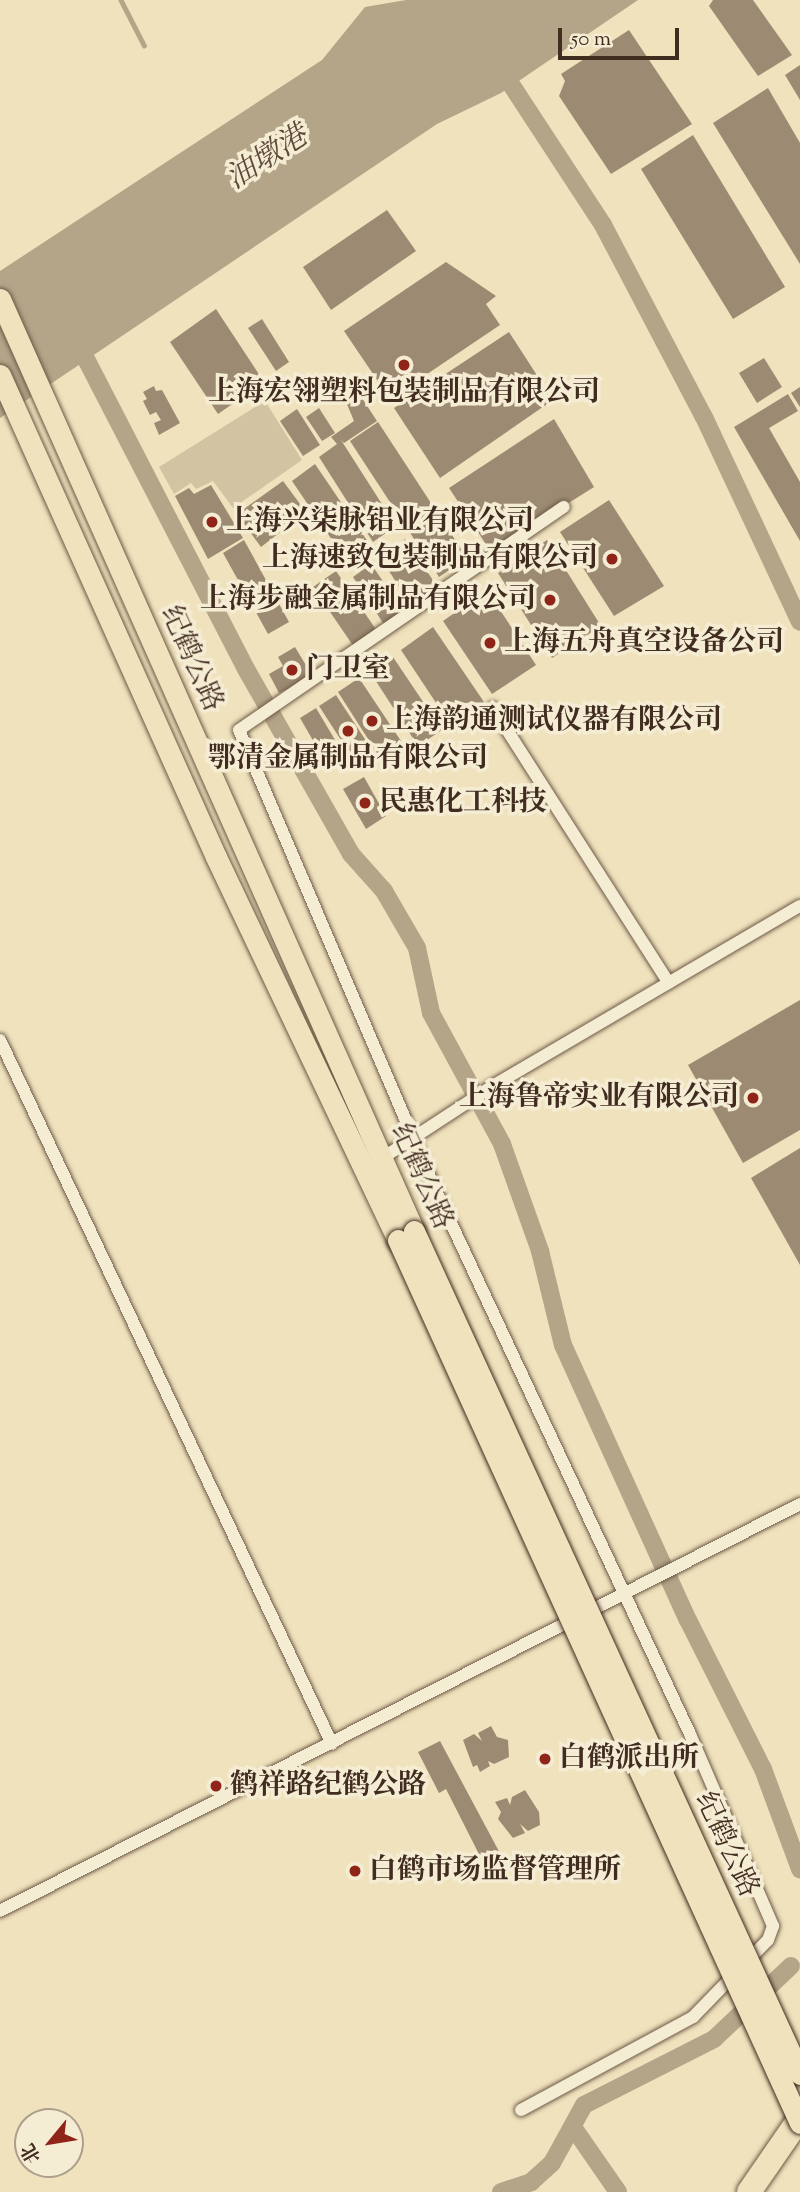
<!DOCTYPE html>
<meta charset="utf-8">
<style>
body{margin:0}
#map{position:relative;width:800px;height:2192px;overflow:hidden;background:#f0e2bd;font-family:"Sorts Mill Goudy","Noto Serif SC",serif}
div>[style]{position:absolute}
[style*='--x']{left:calc(var(--x)*1px);top:calc(var(--y)*1px);width:calc(var(--w)*1px);rotate:calc(var(--a)*1deg)}
.green>*{inset:0;background:#d2c3a2}
.water>*{inset:0;background:#b4a488}
.stream>*{height:4.5px;margin:-2.25px;padding:0 2.25px;transform-origin:2.25px;border-radius:2.25px;background:#b4a488}
.canal>*{height:18px;margin:-9px;padding:0 9px;transform-origin:9px;border-radius:9px;background:#b4a488}
.building>*{inset:0;background:#9c8b72}
.roads{filter:drop-shadow(0 0 2px #6d5a47) drop-shadow(0 0 2px #6d5a47)}
.minor>*{height:12px;margin:-6px;padding:0 6px;transform-origin:6px;border-radius:6px;background:#f5ecd4}
.primary>*{height:21px;margin:-10.5px;padding:0 10.5px;transform-origin:10.5px;border-radius:10.5px;background:#f0e2bd}
.motorway>*{height:24px;margin:-12px;padding:0 12px;transform-origin:12px;border-radius:12px;background:#f0e2bd}
.bridges{filter:drop-shadow(0 0 2px #412c20) drop-shadow(0 0 2px #412c20)}
.primary-bridge>*{height:21px;margin:-10.5px;padding:0 10.5px;transform-origin:10.5px;border-radius:10.5px;background:#f0e2bd}
.dots>*{width:19px;height:19px;translate:-50% -50%;box-sizing:border-box;border:4px solid #f5ecd4;border-radius:50%}
span{translate:-50% -50%;white-space:nowrap;text-align:center;line-height:1.15;-webkit-text-stroke:7px #f5ecd4;paint-order:stroke}
.poi-label{font-size:28px;color:#412c20;font-weight:700}
.left{translate:0 -50%;text-align:left}
.right{translate:-100% -50%;text-align:right}
.street-label{font-size:28px;color:#412c20}
.water-label{font-size:30px;color:#5e4a3a;font-style:italic}
.north{position:absolute;left:14px;top:2108px;width:70px;height:70px;box-sizing:border-box;background:#f5ecd4;border:2px solid #ad9f8c;border-radius:50%;rotate:240deg;font-size:19px;font-weight:700;line-height:28px;text-align:center;color:#412c20}
.north::after{content:'';display:block;margin:auto;width:24px;height:32px;background:#8f2418;clip-path:polygon(50% 0,100% 100%,50% 72%,0 100%)}
.scale{position:absolute;left:558px;top:28px;width:121px;height:32px;box-sizing:border-box;border:4px solid #412c20;border-top:0;padding-left:9px;font-size:21px;line-height:24px;white-space:nowrap;color:#412c20;-webkit-text-stroke:5px #f5ecd4;paint-order:stroke}
</style>
<div id="map">
<div class="green">
<div style="clip-path:polygon(265px 401px,302px 460px,233px 508px,213px 481px,196px 489px,191px 483px,174px 494px,159px 467px)"></div>
</div>
<div class="water">
<div style="clip-path:polygon(406px 0,638px 0,501px 93px,437px 124px,0 418px,0 271px,322px 60px,365px 7px)"></div>
</div>
<div class="stream">
<div style="--x:121;--y:0;--w:51;--a:62.9"></div>
</div>
<div class="canal">
<div style="--x:499;--y:66;--w:190;--a:56.8"></div>
<div style="--x:603;--y:225;--w:217;--a:62.3"></div>
<div style="--x:704;--y:417;--w:226;--a:64.9"></div>
<div style="--x:86;--y:359;--w:349;--a:62.7"></div>
<div style="--x:246;--y:669;--w:213;--a:60.4"></div>
<div style="--x:351;--y:854;--w:50;--a:48.3"></div>
<div style="--x:384;--y:891;--w:66;--a:59.9"></div>
<div style="--x:417;--y:948;--w:66;--a:77.8"></div>
<div style="--x:431;--y:1013;--w:149;--a:61.5"></div>
<div style="--x:502;--y:1144;--w:114;--a:70.4"></div>
<div style="--x:540;--y:1251;--w:97;--a:76.3"></div>
<div style="--x:563;--y:1345;--w:302;--a:65.6"></div>
<div style="--x:688;--y:1620;--w:167;--a:63.3"></div>
<div style="--x:763;--y:1769;--w:107;--a:69.7"></div>
<div style="--x:573;--y:2127;--w:79;--a:55.3"></div>
<div style="--x:501;--y:2192;--w:32;--a:-18"></div>
<div style="--x:531;--y:2182;--w:28;--a:-42"></div>
<div style="--x:552;--y:2163;--w:66;--a:-61.1"></div>
<div style="--x:584;--y:2105;--w:146;--a:-26.9"></div>
<div style="--x:714;--y:2039;--w:106;--a:-43.5"></div>
</div>
<div class="building">
<div style="clip-path:polygon(713px 0,753px 0,792px 55px,758px 76px,709px 6px)"></div>
<div style="clip-path:polygon(629px 30px,692px 124px,611px 174px,559px 96px,565px 81px,561px 74px)"></div>
<div style="clip-path:polygon(800px 65px,800px 100px,785px 75px)"></div>
<div style="clip-path:polygon(768px 88px,800px 143px,800px 264px,713px 123px)"></div>
<div style="clip-path:polygon(693px 135px,785px 287px,733px 319px,641px 169px)"></div>
<div style="clip-path:polygon(387px 210px,416px 251px,331px 310px,303px 267px)"></div>
<div style="clip-path:polygon(446px 262px,496px 296px,486px 304px,500px 325px,390px 399px,344px 331px)"></div>
<div style="clip-path:polygon(216px 309px,264px 382px,218px 414px,170px 342px)"></div>
<div style="clip-path:polygon(262px 319px,289px 362px,276px 371px,248px 328px)"></div>
<div style="clip-path:polygon(509px 332px,553px 400px,440px 478px,394px 408px)"></div>
<div style="clip-path:polygon(764px 358px,782px 387px,757px 403px,739px 373px)"></div>
<div style="clip-path:polygon(154px 386px,156px 391px,162px 390px,180px 423px,159px 435px,154px 423px,161px 420px,156px 412px,150px 415px,143px 401px,147px 399px,143px 392px)"></div>
<div style="clip-path:polygon(800px 387px,800px 407px,791px 393px)"></div>
<div style="clip-path:polygon(356px 389px,377px 421px,344px 443px,341px 440px,396px 526px,373px 542px,319px 457px,337px 444px,331px 437px,354px 421px,344px 397px)"></div>
<div style="clip-path:polygon(788px 394px,798px 411px,769px 428px,800px 482px,800px 541px,734px 427px)"></div>
<div style="clip-path:polygon(319px 408px,335px 433px,322px 441px,306px 417px)"></div>
<div style="clip-path:polygon(297px 409px,320px 445px,303px 456px,280px 421px)"></div>
<div style="clip-path:polygon(554px 419px,594px 487px,491px 552px,449px 488px)"></div>
<div style="clip-path:polygon(378px 422px,467px 558px,439px 577px,350px 441px)"></div>
<div style="clip-path:polygon(315px 464px,370px 545px,347px 562px,292px 481px)"></div>
<div style="clip-path:polygon(283px 481px,306px 512px,261px 547px,237px 514px)"></div>
<div style="clip-path:polygon(211px 485px,243px 538px,208px 559px,175px 496px,189px 488px,194px 494px)"></div>
<div style="clip-path:polygon(609px 500px,664px 586px,614px 616px,560px 532px)"></div>
<div style="clip-path:polygon(405px 539px,439px 589px,412px 607px,380px 557px)"></div>
<div style="clip-path:polygon(244px 540px,289px 622px,268px 634px,223px 553px)"></div>
<div style="clip-path:polygon(547px 540px,601px 626px,552px 658px,498px 573px)"></div>
<div style="clip-path:polygon(371px 564px,405px 613px,385px 626px,353px 577px)"></div>
<div style="clip-path:polygon(336px 571px,377px 631px,354px 647px,313px 587px)"></div>
<div style="clip-path:polygon(487px 590px,536px 665px,492px 694px,443px 621px)"></div>
<div style="clip-path:polygon(433px 627px,484px 702px,450px 724px,401px 650px)"></div>
<div style="clip-path:polygon(295px 647px,313px 677px,279px 693px,269px 674px,283px 666px,278px 657px)"></div>
<div style="clip-path:polygon(393px 657px,442px 730px,418px 746px,370px 672px)"></div>
<div style="clip-path:polygon(359px 678px,407px 750px,384px 764px,338px 692px)"></div>
<div style="clip-path:polygon(336px 695px,376px 756px,359px 768px,319px 706px)"></div>
<div style="clip-path:polygon(316px 708px,347px 760px,330px 770px,300px 718px)"></div>
<div style="clip-path:polygon(364px 777px,386px 816px,366px 829px,343px 789px)"></div>
<div style="clip-path:polygon(800px 1000px,800px 1130px,743px 1163px,688px 1065px)"></div>
<div style="clip-path:polygon(800px 1148px,800px 1265px,751px 1178px)"></div>
<div style="clip-path:polygon(491px 1726px,497px 1737px,508px 1740px,509px 1757px,494px 1764px,488px 1761px,490px 1766px,480px 1772px,477px 1765px,473px 1767px,463px 1740px,474px 1734px,482px 1741px,478px 1733px)"></div>
<div style="clip-path:polygon(440px 1741px,502px 1857px,484px 1864px,446px 1789px,439px 1793px,418px 1752px)"></div>
<div style="clip-path:polygon(525px 1790px,539px 1812px,540px 1825px,528px 1831px,520px 1824px,525px 1833px,513px 1838px,498px 1819px,501px 1812px,495px 1802px,507px 1798px,510px 1805px,512px 1797px)"></div>
</div>
<div class="roads">
<div class="minor">
<div style="--x:493;--y:708;--w:326;--a:57.4"></div>
<div style="--x:0;--y:1040;--w:778;--a:64.75"></div>
<div style="--x:381;--y:1159;--w:131;--a:-33.2"></div>
<div style="--x:491;--y:1087;--w:358;--a:-30.4"></div>
<div style="--x:0;--y:1911;--w:898;--a:-26.96"></div>
<div style="--x:521;--y:2110;--w:196;--a:-28.4"></div>
<div style="--x:693;--y:2017;--w:107;--a:-45.8"></div>
<div style="--x:768;--y:1940;--w:15;--a:-70"></div>
<div style="--x:773;--y:1926;--w:209;--a:-113.4"></div>
<div style="--x:690;--y:1734;--w:599;--a:-115.07"></div>
<div style="--x:436;--y:1191;--w:501;--a:-113.14"></div>
<div style="--x:239;--y:730;--w:394;--a:-34.5"></div>
</div>
<div class="primary">
<div style="--x:0;--y:299;--w:1020;--a:66.05"></div>
<div style="--x:0;--y:375;--w:528;--a:65.86"></div>
<div style="--x:216;--y:857;--w:424;--a:64.6"></div>
</div>
<div class="motorway">
<div style="--x:749;--y:2192;--w:90;--a:-55.4"></div>
</div>
</div>
<div class="bridges">
<div class="primary-bridge">
<div style="--x:414;--y:1231;--w:927;--a:65.4"></div>
<div style="--x:398;--y:1240;--w:970;--a:65.52"></div>
</div>
</div>
<div class="dots">
<div style="left:404px;top:365px;background:#8f2418"></div>
<div style="left:212px;top:522px;background:#8f2418"></div>
<div style="left:612px;top:559px;background:#8f2418"></div>
<div style="left:550px;top:600px;background:#8f2418"></div>
<div style="left:490px;top:643px;background:#8f2418"></div>
<div style="left:292px;top:670px;background:#8f2418"></div>
<div style="left:372px;top:721px;background:#8f2418"></div>
<div style="left:348px;top:731px;background:#8f2418"></div>
<div style="left:365px;top:803px;background:#8f2418"></div>
<div style="left:753px;top:1098px;background:#8f2418"></div>
<div style="left:545px;top:1759px;background:#8f2418"></div>
<div style="left:216px;top:1786px;background:#8f2418"></div>
<div style="left:355px;top:1871px;background:#8f2418"></div>
</div>
<div class="poi-label">
<span style="left:404px;top:393px">上海宏翎塑料包装制品有限公司</span>
<span class="left" style="left:226px;top:522px">上海兴柒脉铝业有限公司</span>
<span class="right" style="left:598px;top:559px">上海速致包装制品有限公司</span>
<span class="right" style="left:536px;top:600px">上海步融金属制品有限公司</span>
<span class="left" style="left:504px;top:643px">上海五舟真空设备公司</span>
<span class="left" style="left:306px;top:670px">门卫室</span>
<span class="left" style="left:386px;top:721px">上海韵通测试仪器有限公司</span>
<span style="left:348px;top:759px">鄂清金属制品有限公司</span>
<span class="left" style="left:379px;top:803px">民惠化工科技</span>
<span class="right" style="left:739px;top:1098px">上海鲁帝实业有限公司</span>
<span class="left" style="left:559px;top:1759px">白鹤派出所</span>
<span class="left" style="left:230px;top:1786px">鹤祥路纪鹤公路</span>
<span class="left" style="left:369px;top:1871px">白鹤市场监督管理所</span>
</div>
<div class="street-label">
<span style="left:191px;top:659px;rotate:66deg">纪鹤公路</span>
<span style="left:421px;top:1177px;rotate:66deg">纪鹤公路</span>
<span style="left:726px;top:1845px;rotate:65deg">纪鹤公路</span>
</div>
<div class="water-label">
<span style="left:268px;top:159px;rotate:-33deg">油墩港</span>
</div>
<div class="north">北</div>
<div class="scale">50 m</div>
</div>
